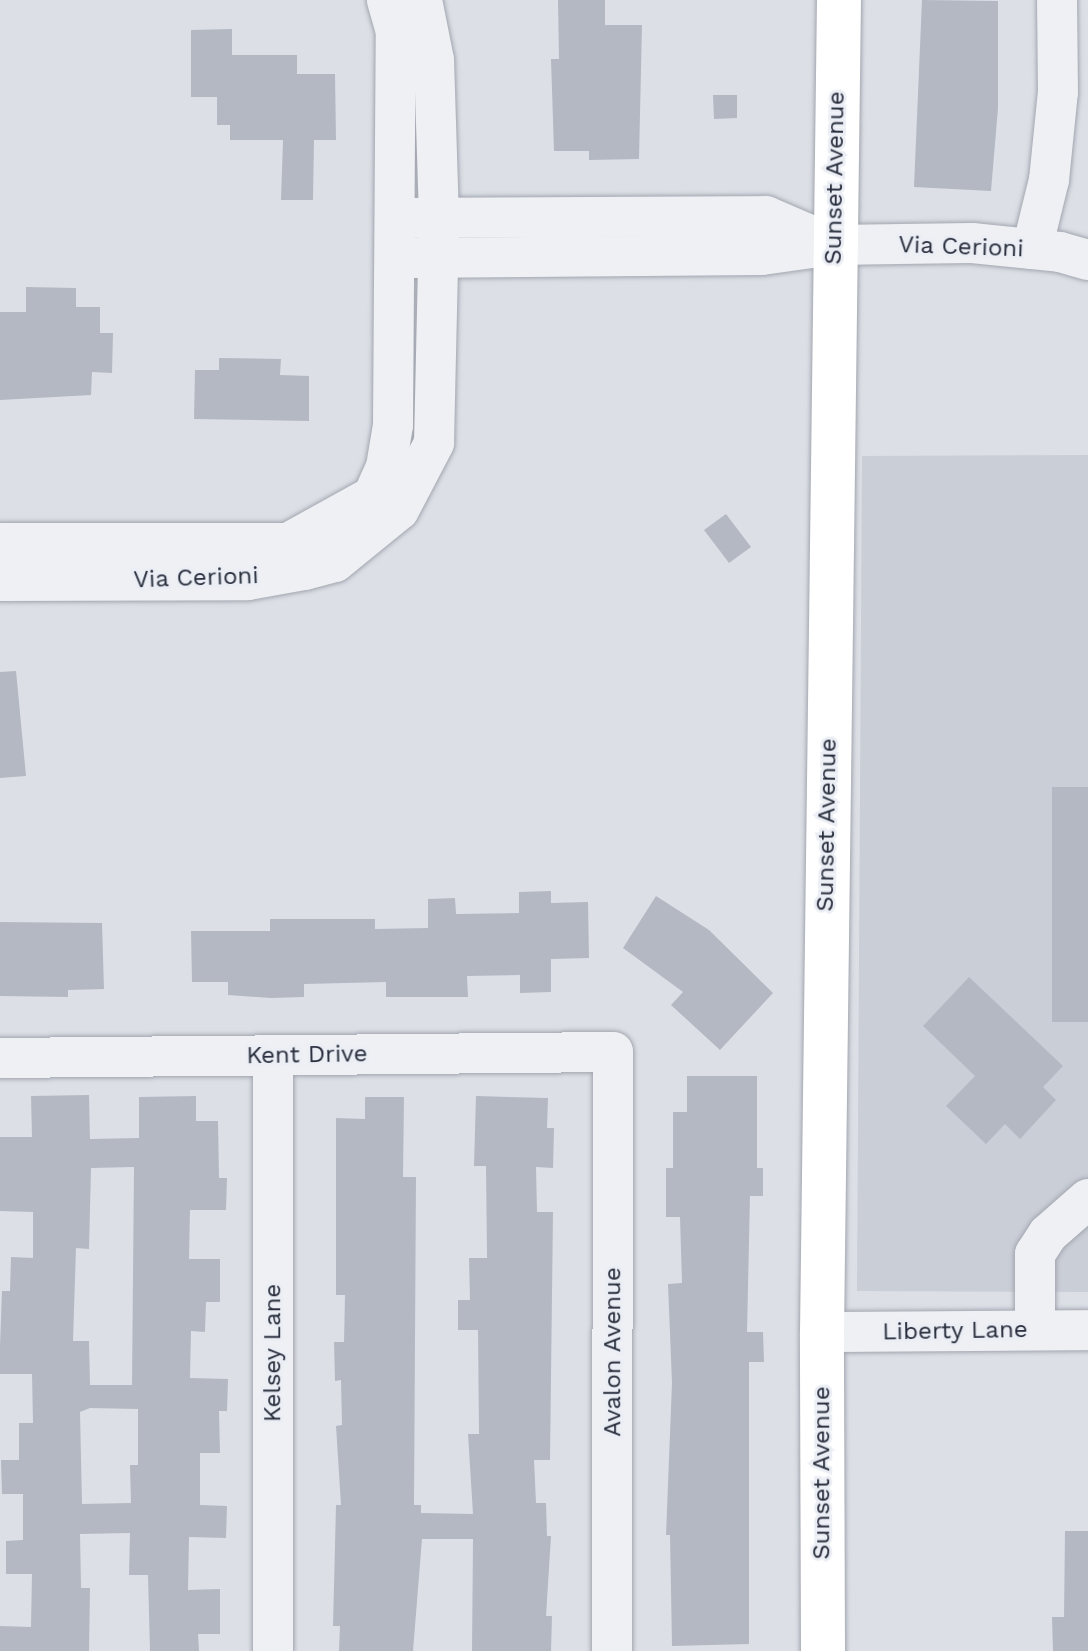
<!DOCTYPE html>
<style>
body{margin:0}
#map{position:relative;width:1088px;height:1651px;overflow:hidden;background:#dcdfe6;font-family:"Work Sans",sans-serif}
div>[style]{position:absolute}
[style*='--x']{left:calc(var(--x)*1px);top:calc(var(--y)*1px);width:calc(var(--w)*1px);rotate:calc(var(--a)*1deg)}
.built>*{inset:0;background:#caced7}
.building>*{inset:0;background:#b3b8c2}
.roads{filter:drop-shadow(0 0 2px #a2a6af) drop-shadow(0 0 2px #a2a6af)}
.minor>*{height:40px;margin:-20px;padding:0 20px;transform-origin:20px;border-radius:20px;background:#eef0f4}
.major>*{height:44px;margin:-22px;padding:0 22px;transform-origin:22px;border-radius:22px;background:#fff}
span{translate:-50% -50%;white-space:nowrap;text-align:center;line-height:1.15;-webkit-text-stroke:6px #ebeef4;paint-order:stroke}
.street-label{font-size:24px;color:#262c3b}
</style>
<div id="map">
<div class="built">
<div style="clip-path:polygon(1088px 455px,1088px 1292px,857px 1291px,862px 456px)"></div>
</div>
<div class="building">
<div style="clip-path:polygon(558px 0,605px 0,605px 25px,642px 25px,639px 159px,589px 160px,589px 151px,554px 151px,551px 59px,559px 59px)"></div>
<div style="clip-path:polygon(922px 0,998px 1px,998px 108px,991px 191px,914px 187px)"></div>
<div style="clip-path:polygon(232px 29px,232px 55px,297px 55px,297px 74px,335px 74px,336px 140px,314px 140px,313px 200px,281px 200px,283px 140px,230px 140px,230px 125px,217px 125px,217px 97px,191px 97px,191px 30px)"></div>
<div style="clip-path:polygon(713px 95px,737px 95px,737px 118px,714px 119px)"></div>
<div style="clip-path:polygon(26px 287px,76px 288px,76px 307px,100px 307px,100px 333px,113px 333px,112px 373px,92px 372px,91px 395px,0 400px,0 312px,26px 312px)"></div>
<div style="clip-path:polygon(219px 358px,281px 359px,280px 375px,309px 376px,309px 421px,194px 419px,195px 370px,219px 370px)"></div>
<div style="clip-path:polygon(726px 514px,751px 547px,729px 563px,704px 530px)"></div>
<div style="clip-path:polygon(16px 671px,26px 776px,0 778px,0 672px)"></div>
<div style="clip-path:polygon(1052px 787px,1088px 787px,1088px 1022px,1052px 1022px)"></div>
<div style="clip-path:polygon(551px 891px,551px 903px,588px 902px,589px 958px,551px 959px,551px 992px,520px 993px,520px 975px,467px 976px,468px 997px,386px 997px,386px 982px,304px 984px,304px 997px,271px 998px,228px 995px,228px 982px,192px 982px,191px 931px,270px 931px,270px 919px,375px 919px,375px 929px,428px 928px,428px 899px,455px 898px,456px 914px,519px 913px,519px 892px)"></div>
<div style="clip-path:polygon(656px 896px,709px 930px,773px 993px,720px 1050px,671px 1005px,683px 992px,623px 948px)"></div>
<div style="clip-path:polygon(0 922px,102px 923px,104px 989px,68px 990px,68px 997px,0 996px)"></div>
<div style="clip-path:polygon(969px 977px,1063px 1066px,1043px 1087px,1056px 1100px,1020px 1139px,1005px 1124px,986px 1144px,946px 1106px,975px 1076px,923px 1026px)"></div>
<div style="clip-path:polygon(687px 1076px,757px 1076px,757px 1168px,763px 1168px,763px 1196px,750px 1196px,747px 1332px,763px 1332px,764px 1362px,749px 1362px,749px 1644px,672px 1646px,670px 1535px,666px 1535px,672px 1383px,668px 1284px,682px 1283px,680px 1217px,666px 1217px,666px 1168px,673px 1168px,673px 1112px,687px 1112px)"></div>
<div style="clip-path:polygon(evenodd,89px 1095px,90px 1139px,139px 1138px,139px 1097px,196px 1096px,196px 1121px,218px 1121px,219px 1178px,227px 1178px,226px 1210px,190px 1210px,189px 1259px,220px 1259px,220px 1302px,206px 1302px,205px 1332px,191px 1331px,190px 1378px,228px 1379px,227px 1411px,219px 1411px,220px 1453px,200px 1453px,200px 1505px,227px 1506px,226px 1538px,189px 1537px,188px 1590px,220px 1589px,220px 1634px,198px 1634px,199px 1651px,150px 1651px,148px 1575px,129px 1575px,130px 1533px,80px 1534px,81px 1588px,90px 1588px,89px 1651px,0 1651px,0 1626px,31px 1627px,32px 1574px,6px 1574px,6px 1541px,23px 1540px,23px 1494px,2px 1494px,1px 1460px,19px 1460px,19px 1423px,33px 1423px,32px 1374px,0 1374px,0 1346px,2px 1291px,10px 1291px,11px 1257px,33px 1258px,33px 1212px,0 1211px,0 1137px,32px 1137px,31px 1096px,89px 1095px,134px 1167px,132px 1385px,90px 1385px,89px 1341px,73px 1341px,76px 1248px,89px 1249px,91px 1168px,134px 1167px,89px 1095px,90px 1408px,138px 1409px,138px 1465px,130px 1465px,131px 1503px,82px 1504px,80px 1412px,90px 1408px)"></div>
<div style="clip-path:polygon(476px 1096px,548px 1098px,547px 1128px,554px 1128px,553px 1168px,536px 1167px,537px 1212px,553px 1212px,550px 1460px,534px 1460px,536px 1503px,546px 1503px,547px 1536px,551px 1536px,546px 1616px,552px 1616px,551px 1651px,472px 1651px,473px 1539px,422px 1539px,413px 1651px,339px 1651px,340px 1626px,333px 1626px,336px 1505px,341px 1505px,336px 1426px,342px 1425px,341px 1380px,335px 1381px,334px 1342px,344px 1342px,345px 1295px,336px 1295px,336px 1118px,365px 1119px,365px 1097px,404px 1097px,403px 1177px,416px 1177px,414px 1505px,421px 1505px,421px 1513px,473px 1514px,468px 1434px,479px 1434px,478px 1330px,458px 1330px,458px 1300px,470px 1300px,469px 1258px,487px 1258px,486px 1166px,474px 1166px)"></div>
<div style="clip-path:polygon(1065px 1531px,1088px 1531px,1088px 1651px,1053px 1651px,1052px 1617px,1064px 1617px)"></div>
</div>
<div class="roads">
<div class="minor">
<div style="--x:411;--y:218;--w:355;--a:-0.3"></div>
<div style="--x:766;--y:216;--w:73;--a:23.4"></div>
<div style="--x:1032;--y:249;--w:71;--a:-76.2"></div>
<div style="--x:1049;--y:180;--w:88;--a:-84.2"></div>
<div style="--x:1058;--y:92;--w:92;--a:-90.6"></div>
<div style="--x:410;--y:258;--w:352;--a:-0.5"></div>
<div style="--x:762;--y:255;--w:72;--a:-8"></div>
<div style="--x:833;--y:245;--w:139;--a:-0.8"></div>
<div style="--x:972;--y:243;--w:88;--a:5.8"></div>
<div style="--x:1060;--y:252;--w:29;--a:16"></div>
<div style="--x:0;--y:543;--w:288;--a:0"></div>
<div style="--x:288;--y:543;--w:97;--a:-28.9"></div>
<div style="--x:373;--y:496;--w:32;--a:-66"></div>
<div style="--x:386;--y:467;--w:43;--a:-80.5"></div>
<div style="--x:393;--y:425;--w:393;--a:-89.6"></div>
<div style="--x:396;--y:32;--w:33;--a:-106"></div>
<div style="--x:0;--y:581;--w:248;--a:-0.2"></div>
<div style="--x:248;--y:580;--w:58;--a:-10"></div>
<div style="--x:305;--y:570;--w:31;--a:-15"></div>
<div style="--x:335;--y:562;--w:82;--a:-39.1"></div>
<div style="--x:399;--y:510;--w:76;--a:-62.4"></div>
<div style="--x:434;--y:443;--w:225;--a:-88.7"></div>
<div style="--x:439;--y:218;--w:158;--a:-91.8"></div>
<div style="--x:434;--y:60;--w:61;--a:-101.3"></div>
<div style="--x:273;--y:1055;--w:596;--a:90"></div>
<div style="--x:0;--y:1058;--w:613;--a:-0.56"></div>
<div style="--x:613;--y:1052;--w:599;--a:90.1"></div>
<div style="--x:1035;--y:1330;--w:76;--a:-90"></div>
<div style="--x:1035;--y:1254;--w:24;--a:-57"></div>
<div style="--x:1048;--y:1234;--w:53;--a:-41.2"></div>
<div style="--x:822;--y:1332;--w:266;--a:-0.4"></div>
</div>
<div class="major">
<div style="--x:823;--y:1651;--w:319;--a:-90.2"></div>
<div style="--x:822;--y:1332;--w:1332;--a:-89.27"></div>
</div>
</div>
<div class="street-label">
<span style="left:835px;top:178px;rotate:-89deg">Sunset Avenue</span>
<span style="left:961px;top:247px;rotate:2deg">Via Cerioni</span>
<span style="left:196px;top:578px;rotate:-2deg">Via Cerioni</span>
<span style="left:827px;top:825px;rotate:-89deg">Sunset Avenue</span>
<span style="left:307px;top:1055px;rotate:-1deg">Kent Drive</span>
<span style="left:955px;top:1331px;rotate:-1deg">Liberty Lane</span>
<span style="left:613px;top:1352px;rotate:-90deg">Avalon Avenue</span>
<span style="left:273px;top:1353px;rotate:-90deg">Kelsey Lane</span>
<span style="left:822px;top:1473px;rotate:-90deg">Sunset Avenue</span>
</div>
</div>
